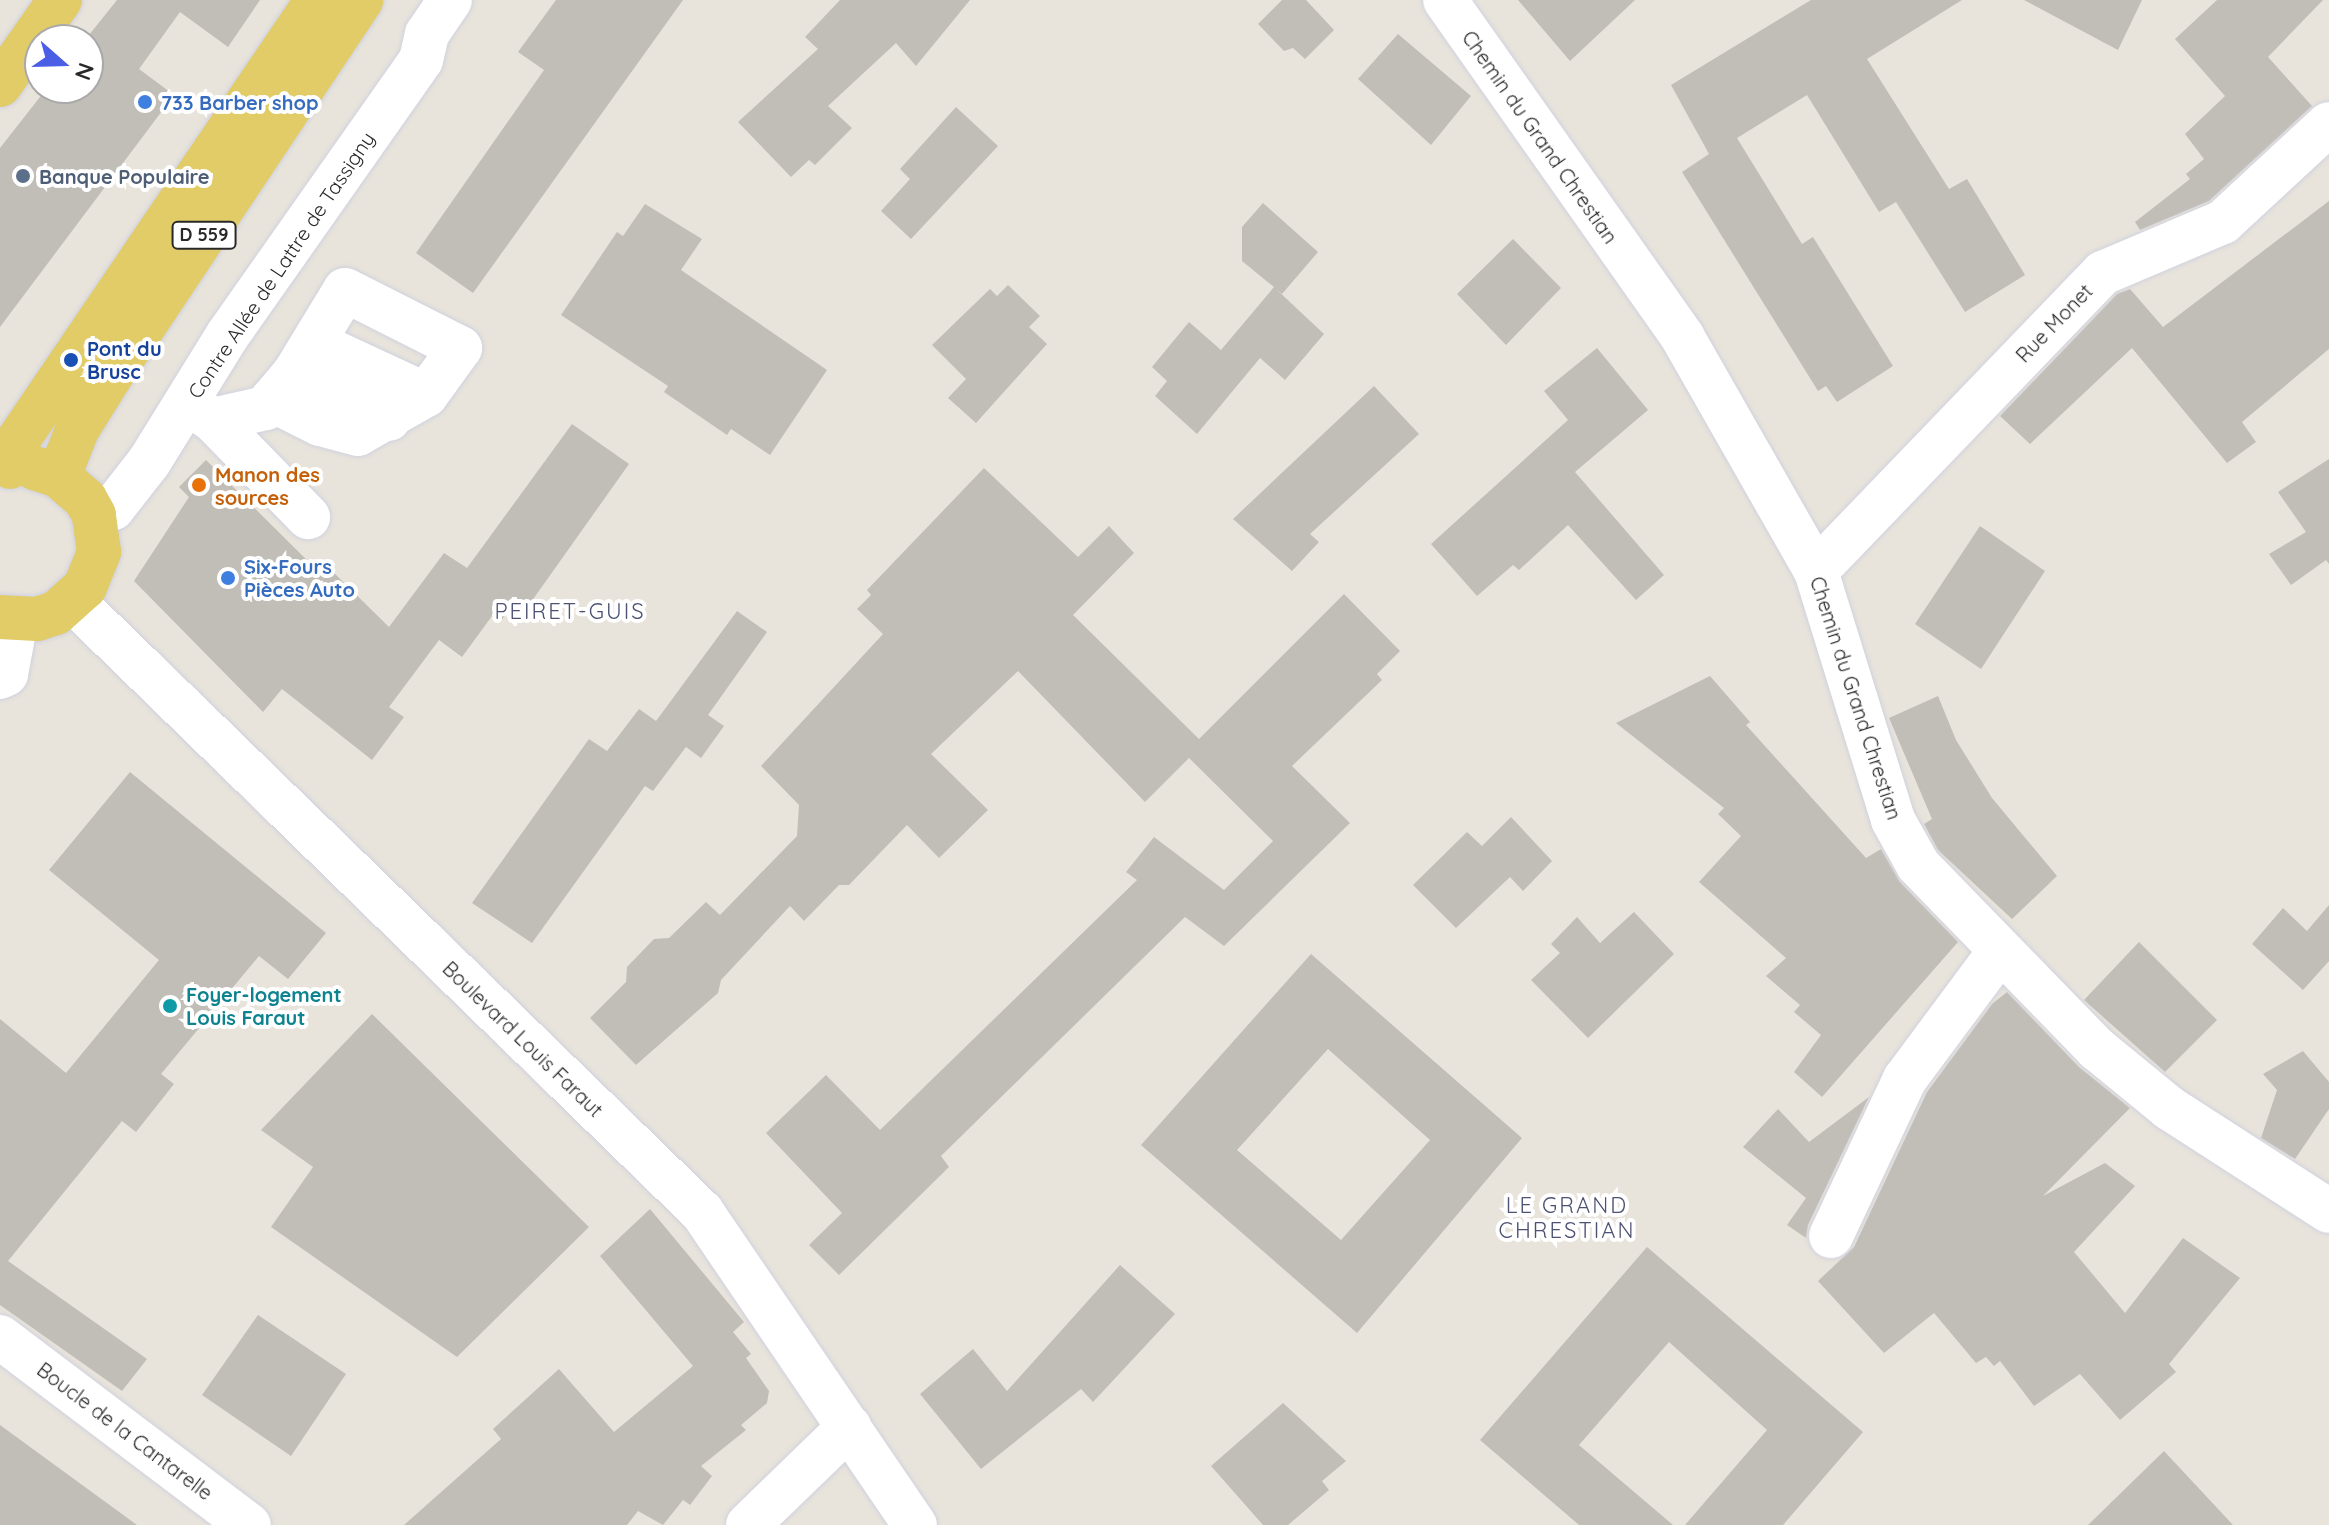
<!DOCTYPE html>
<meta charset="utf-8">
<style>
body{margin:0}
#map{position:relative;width:2329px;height:1525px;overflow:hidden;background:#e9e4db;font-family:Quicksand,sans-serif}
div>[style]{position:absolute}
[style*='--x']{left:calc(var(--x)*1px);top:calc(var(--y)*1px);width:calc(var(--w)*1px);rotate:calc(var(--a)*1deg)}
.building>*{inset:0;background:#c1bdb7}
.roads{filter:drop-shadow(0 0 2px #d0d2df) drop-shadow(0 0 2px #d0d2df)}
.minor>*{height:44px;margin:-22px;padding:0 22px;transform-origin:22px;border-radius:22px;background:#fff}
.major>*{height:44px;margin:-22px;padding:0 22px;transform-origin:22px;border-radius:22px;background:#e1cc68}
.dots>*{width:22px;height:22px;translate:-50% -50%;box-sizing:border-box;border:4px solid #fff;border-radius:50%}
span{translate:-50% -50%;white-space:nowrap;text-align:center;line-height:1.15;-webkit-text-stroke:8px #fff;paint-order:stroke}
.shield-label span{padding:2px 6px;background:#fff;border:2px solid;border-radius:6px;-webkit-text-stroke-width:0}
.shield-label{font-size:18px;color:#282828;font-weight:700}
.shop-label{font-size:20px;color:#366cbe;font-weight:700}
.left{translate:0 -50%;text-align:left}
.street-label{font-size:20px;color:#282828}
.service-label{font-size:20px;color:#4e5e75;font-weight:700}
.transit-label{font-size:20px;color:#164399;font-weight:700}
.food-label{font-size:20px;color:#c56008;font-weight:700}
.culture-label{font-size:20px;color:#0d838f;font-weight:700}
.neighbourhood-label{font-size:22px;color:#4d5273;letter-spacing:2px}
.north{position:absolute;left:24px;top:24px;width:80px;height:80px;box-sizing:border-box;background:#fff;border:2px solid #a9a9a9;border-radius:50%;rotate:110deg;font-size:22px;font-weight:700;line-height:32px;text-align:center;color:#282828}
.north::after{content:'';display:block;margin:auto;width:28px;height:36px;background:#4b5ee6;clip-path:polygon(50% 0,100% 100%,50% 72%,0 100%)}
</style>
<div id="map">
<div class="building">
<div style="clip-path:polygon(117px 0,260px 0,228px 47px,180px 12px,139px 69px,174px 95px,0 327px,0 148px,47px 88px,88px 88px,85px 40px)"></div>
<div style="clip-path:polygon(556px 0,683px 0,473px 293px,416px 253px,544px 70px,518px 52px)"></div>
<div style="clip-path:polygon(840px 0,970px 0,916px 66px,896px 43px,828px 106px,852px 128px,815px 165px,809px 160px,791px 177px,738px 122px,818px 49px,805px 37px)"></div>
<div style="clip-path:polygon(1282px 0,1306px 0,1334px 30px,1305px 59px,1293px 48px,1284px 51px,1258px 24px)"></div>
<div style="clip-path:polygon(1518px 0,1635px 0,1570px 61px)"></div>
<div style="clip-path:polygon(1811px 0,1962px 0,1867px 59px,1949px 189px,1967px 179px,2025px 275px,1965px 312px,1896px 202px,1879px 212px,1807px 95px,1737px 138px,1802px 244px,1813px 237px,1893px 366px,1837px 402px,1826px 386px,1818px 391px,1682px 172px,1709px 154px,1671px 85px)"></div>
<div style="clip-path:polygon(2024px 0,2142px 0,2118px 50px)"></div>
<div style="clip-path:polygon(2217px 0,2323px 0,2268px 57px,2312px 106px,2209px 201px,2140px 230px,2135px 222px,2190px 179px,2186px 174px,2204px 159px,2185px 134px,2225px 96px,2175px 39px)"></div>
<div style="clip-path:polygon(1398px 34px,1471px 96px,1431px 145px,1358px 79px)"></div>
<div style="clip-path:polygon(956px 107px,998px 146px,911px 239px,881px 211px,910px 179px,900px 169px)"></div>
<div style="clip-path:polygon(2329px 201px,2329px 349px,2242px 422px,2256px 442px,2227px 463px,2132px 348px,2030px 444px,2000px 416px,2117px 294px,2130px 289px,2163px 327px)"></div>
<div style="clip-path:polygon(1263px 203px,1318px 252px,1282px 294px,1275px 288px,1324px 334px,1285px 380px,1260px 358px,1197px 434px,1155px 396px,1167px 381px,1152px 367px,1189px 322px,1221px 350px,1274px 287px,1242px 261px,1242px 227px)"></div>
<div style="clip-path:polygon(645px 204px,702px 239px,681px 270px,827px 370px,770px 455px,731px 429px,727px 435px,664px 392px,668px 386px,561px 315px,617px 232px,623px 236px)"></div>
<div style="clip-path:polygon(1513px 239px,1561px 288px,1506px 345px,1457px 294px)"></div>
<div style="clip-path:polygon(1008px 285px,1040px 316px,1029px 327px,1047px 344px,976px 423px,948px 398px,966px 379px,932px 345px,990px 289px,997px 296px)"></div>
<div style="clip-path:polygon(1597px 348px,1648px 410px,1575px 472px,1664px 575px,1636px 600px,1568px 525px,1519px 570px,1513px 565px,1477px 596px,1431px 544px,1568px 420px,1544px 391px)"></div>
<div style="clip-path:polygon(1374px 386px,1419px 434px,1310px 534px,1319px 542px,1292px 571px,1233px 519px)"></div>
<div style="clip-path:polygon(572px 424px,629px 464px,524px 612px,513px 603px,501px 621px,492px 616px,462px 657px,439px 640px,389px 707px,404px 717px,372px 760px,282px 689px,263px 712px,134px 581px,189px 497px,179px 487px,206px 460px,322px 575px,329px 568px,389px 627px,444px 553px,467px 568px)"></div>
<div style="clip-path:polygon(2329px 459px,2329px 564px,2326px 560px,2291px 585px,2269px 554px,2306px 532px,2278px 492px)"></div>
<div style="clip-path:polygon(984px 468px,1078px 557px,1109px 526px,1134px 553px,1073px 615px,1199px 739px,1344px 594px,1400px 651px,1377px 674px,1382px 680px,1292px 766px,1350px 823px,1224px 946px,1185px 917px,941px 1156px,949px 1167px,839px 1275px,809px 1245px,842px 1213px,766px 1133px,826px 1075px,880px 1130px,1137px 880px,1126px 872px,1154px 837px,1224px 890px,1273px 841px,1189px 758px,1145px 802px,1018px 671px,931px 754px,988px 810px,939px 858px,907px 825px,849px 885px,839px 885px,804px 921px,790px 906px,721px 980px,718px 993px,636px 1065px,590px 1018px,626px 982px,627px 967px,654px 939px,669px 938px,706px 902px,720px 915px,797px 836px,799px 805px,761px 766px,883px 634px,857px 609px,871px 595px,867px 590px)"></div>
<div style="clip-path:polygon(1980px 526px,2045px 571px,1981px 669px,1915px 624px)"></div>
<div style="clip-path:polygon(737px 611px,767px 632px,708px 715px,724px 726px,701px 758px,686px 747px,653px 791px,645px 786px,532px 943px,472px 903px,589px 739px,607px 751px,639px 709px,656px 721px)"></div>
<div style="clip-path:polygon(1710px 676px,1750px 722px,1746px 725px,1866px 858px,1881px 849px,1900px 882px,1958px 942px,1822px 1097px,1794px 1072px,1821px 1035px,1794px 1012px,1800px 1005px,1766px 976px,1786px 958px,1699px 882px,1741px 836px,1718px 814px,1724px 808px,1616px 723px)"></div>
<div style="clip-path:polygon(1938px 696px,1956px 740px,1992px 798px,2057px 876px,2012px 919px,1938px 850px,1924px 824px,1932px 819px,1889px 718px)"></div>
<div style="clip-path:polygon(130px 772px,326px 933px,288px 979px,259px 956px,161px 1074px,174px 1084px,136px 1132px,122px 1121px,8px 1261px,147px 1359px,122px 1391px,0 1305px,0 1019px,66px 1073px,159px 960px,49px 870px)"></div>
<div style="clip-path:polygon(1511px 817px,1552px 861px,1523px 891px,1510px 877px,1456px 928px,1413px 885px,1467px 832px,1482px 846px)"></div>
<div style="clip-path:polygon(2329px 905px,2329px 961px,2303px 990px,2252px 944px,2283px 908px,2307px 931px)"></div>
<div style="clip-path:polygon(1634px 912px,1674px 954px,1588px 1038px,1531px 980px,1560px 953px,1551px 944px,1577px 917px,1600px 943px)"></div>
<div style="clip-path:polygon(2139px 942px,2217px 1020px,2165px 1072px,2084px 1000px)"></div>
<div style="clip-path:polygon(evenodd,1311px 954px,1522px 1138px,1357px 1333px,1141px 1145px,1311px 954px,1328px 1049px,1430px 1140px,1341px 1240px,1237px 1150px,1328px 1049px)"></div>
<div style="clip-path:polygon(2007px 992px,2079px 1067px,2130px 1108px,2043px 1196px,2105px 1163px,2135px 1186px,2074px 1252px,2125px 1313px,2183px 1238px,2240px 1278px,2169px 1364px,2176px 1372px,2120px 1420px,2080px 1374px,2034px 1406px,2000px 1361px,1994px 1366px,1986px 1357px,1976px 1363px,1934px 1313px,1884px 1353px,1818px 1281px,1854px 1247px,1927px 1092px,1992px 1004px)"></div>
<div style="clip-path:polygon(372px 1014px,589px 1227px,457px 1357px,271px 1227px,313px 1167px,261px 1130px)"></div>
<div style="clip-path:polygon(2303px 1051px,2329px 1082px,2329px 1109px,2295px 1159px,2261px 1138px,2277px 1090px,2263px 1074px)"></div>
<div style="clip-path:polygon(1869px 1097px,1808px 1225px,1806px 1238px,1787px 1225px,1806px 1198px,1743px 1147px,1778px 1109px,1809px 1142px)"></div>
<div style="clip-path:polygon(650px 1209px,744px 1322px,733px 1332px,751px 1354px,746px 1358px,769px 1391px,767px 1403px,741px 1425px,746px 1430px,701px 1466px,712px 1476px,690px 1505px,683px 1500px,663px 1525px,638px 1511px,627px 1525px,404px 1525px,501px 1439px,493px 1429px,559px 1369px,614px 1432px,693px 1366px,600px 1256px)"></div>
<div style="clip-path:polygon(1647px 1247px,1863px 1432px,1783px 1525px,1685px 1525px,1767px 1430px,1669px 1342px,1579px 1445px,1673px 1525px,1579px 1525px,1480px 1440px)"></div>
<div style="clip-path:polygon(1120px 1265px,1175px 1314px,1093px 1402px,1081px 1389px,981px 1469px,920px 1394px,973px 1349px,1007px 1391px)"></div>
<div style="clip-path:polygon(258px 1315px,346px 1374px,291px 1456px,202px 1395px)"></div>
<div style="clip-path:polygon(1283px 1403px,1346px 1461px,1322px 1481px,1329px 1490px,1288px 1525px,1263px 1525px,1211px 1466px)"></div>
<div style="clip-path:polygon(0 1425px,137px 1525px,0 1525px)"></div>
<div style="clip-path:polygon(2164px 1451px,2233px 1525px,2088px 1525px)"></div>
</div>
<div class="roads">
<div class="minor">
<div style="--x:1445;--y:0;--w:413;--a:54.8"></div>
<div style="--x:1683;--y:338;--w:268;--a:60.3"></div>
<div style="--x:1816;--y:571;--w:261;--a:72.8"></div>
<div style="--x:1893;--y:820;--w:51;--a:60.9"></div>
<div style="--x:1918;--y:865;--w:257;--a:45.8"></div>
<div style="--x:2097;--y:1049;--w:93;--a:39.3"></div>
<div style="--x:2169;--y:1108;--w:190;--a:32.8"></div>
<div style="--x:314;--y:343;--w:123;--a:24.9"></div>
<div style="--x:294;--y:374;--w:105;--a:25.3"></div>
<div style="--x:192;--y:406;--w:25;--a:34"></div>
<div style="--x:213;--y:420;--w:136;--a:45.6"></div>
<div style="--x:213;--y:420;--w:54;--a:-12.8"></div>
<div style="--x:266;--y:408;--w:10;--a:-53"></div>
<div style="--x:272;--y:400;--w:34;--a:-50"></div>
<div style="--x:294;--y:374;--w:98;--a:-58.7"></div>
<div style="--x:345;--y:290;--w:129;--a:26.8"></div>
<div style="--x:460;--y:348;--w:58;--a:125.9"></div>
<div style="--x:426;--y:395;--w:78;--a:150.2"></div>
<div style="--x:358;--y:434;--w:39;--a:-165"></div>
<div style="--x:320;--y:424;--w:54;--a:-153.4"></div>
<div style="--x:94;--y:515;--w:20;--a:-20"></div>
<div style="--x:113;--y:508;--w:58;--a:-52"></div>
<div style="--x:149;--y:462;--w:148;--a:-58.2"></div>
<div style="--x:227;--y:336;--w:337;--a:-54.9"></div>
<div style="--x:421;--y:60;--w:27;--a:-77"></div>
<div style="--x:427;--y:34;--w:41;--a:-55.9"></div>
<div style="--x:1816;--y:571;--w:414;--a:-46.1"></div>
<div style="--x:2103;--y:273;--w:130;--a:-23"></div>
<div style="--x:2223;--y:222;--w:144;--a:-42.8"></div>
<div style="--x:73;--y:601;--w:877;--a:44.17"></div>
<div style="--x:702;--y:1212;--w:379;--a:55.8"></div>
<div style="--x:0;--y:677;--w:7;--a:-27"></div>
<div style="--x:6;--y:674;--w:55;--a:-79.5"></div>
<div style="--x:1831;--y:1236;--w:174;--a:-64.8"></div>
<div style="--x:1905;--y:1079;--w:159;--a:-53.4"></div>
<div style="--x:0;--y:1337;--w:312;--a:37.1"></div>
<div style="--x:748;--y:1525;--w:141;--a:-44.1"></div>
</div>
<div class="major">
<div style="--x:0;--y:85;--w:104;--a:-54.8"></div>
<div style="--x:10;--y:467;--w:21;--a:-79"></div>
<div style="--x:14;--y:446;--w:539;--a:-55.81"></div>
<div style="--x:59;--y:476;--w:49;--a:-68.6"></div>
<div style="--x:77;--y:430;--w:62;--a:-58.1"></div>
<div style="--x:110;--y:377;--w:453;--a:-56.3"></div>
<div style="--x:0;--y:617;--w:37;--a:3"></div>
<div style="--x:37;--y:619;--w:20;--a:-18"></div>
<div style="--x:56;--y:613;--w:39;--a:-42"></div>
<div style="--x:85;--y:587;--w:38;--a:-68"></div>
<div style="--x:99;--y:552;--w:37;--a:-98"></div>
<div style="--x:94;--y:515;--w:18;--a:-119"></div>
<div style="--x:85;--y:499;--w:35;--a:-139"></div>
<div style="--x:59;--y:476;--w:26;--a:-162"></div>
</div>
</div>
<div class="dots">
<div style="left:145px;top:102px;background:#3f7fe0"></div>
<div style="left:23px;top:176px;background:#5c6f8a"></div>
<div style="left:71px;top:360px;background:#1a4fb4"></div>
<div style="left:199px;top:485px;background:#e8710a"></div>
<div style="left:228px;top:578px;background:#3f7fe0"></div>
<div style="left:170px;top:1006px;background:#0f9aa8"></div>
</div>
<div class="shield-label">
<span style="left:204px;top:235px">D 559</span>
</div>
<div class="shop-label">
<span class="left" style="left:161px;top:102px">733 Barber shop</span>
<span class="left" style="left:244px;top:578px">Six-Fours<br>Pièces Auto</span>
</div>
<div class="street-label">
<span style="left:1540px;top:137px;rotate:55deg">Chemin du Grand Chrestian</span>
<span style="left:281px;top:265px;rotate:-56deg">Contre Allée de Lattre de Tassigny</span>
<span style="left:2054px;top:323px;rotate:-46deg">Rue Monet</span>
<span style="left:1856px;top:698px;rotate:72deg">Chemin du Grand Chrestian</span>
<span style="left:523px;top:1039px;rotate:44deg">Boulevard Louis Faraut</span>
<span style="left:125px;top:1431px;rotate:37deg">Boucle de la Cantarelle</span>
</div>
<div class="service-label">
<span class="left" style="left:39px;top:176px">Banque Populaire</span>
</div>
<div class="transit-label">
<span class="left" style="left:87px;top:360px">Pont du<br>Brusc</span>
</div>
<div class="food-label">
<span class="left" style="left:215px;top:486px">Manon des<br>sources</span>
</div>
<div class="culture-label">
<span class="left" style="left:186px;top:1006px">Foyer-logement<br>Louis Faraut</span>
</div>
<div class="neighbourhood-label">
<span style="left:570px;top:612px">PEIRET-GUIS</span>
<span style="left:1567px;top:1218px">LE GRAND<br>CHRESTIAN</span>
</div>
<div class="north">N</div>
</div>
